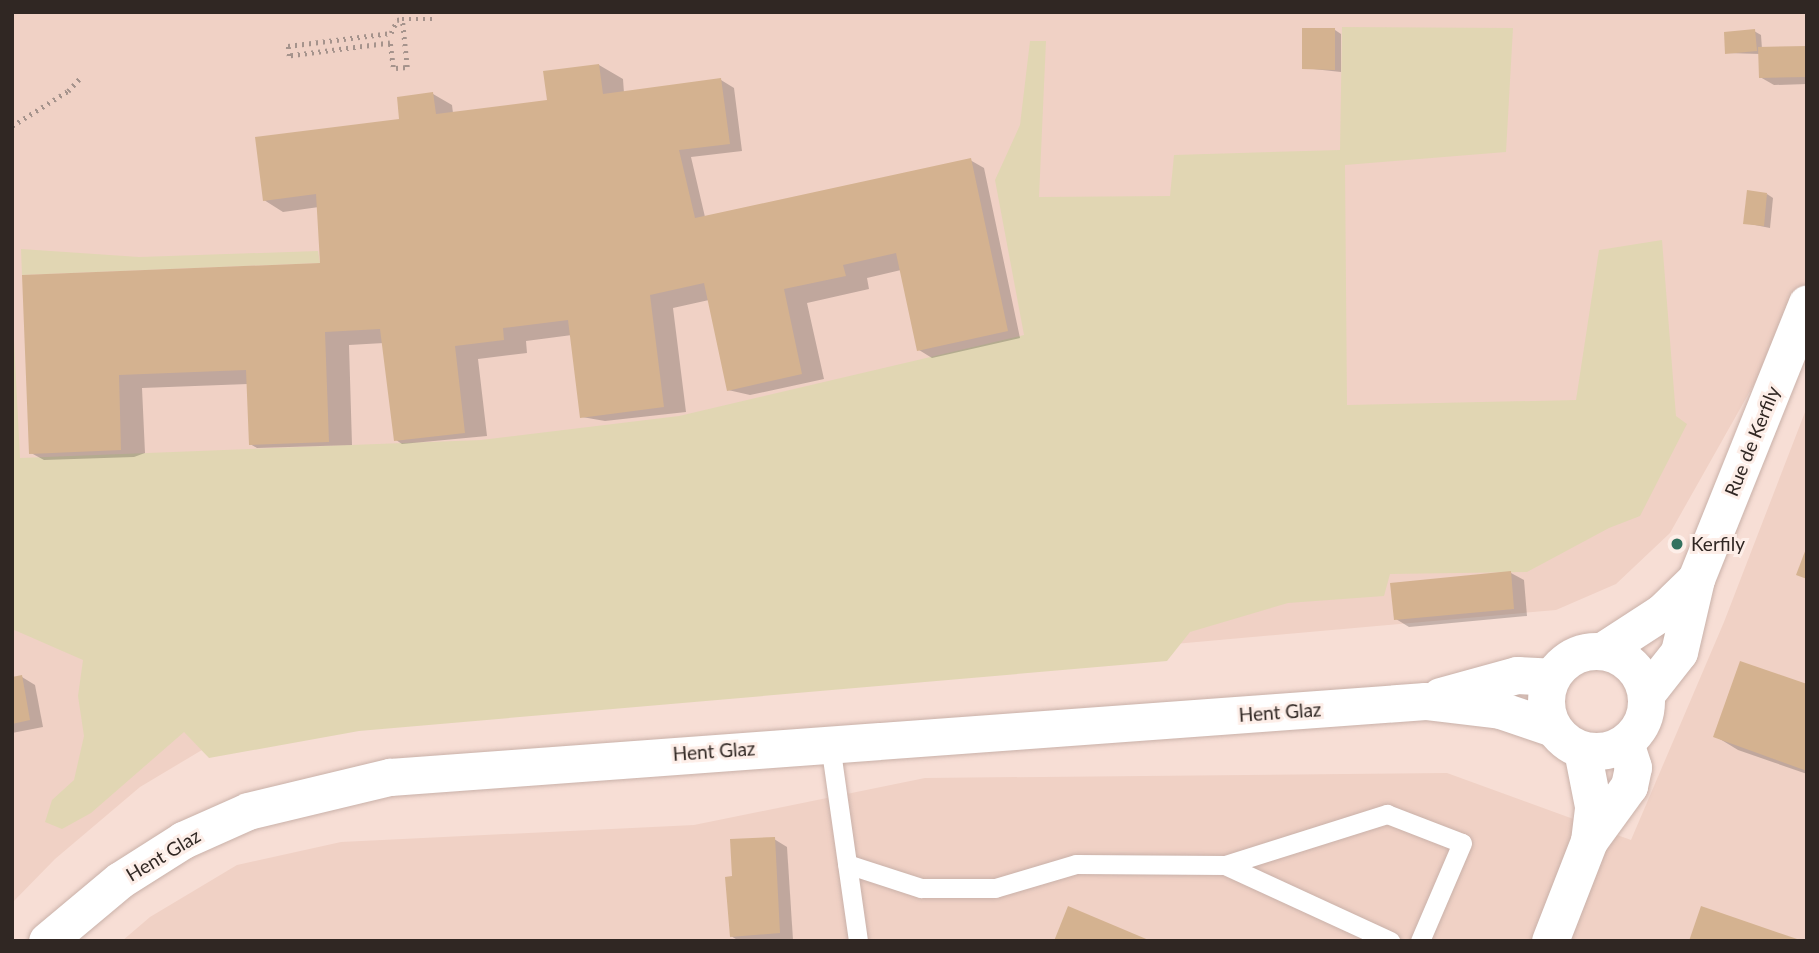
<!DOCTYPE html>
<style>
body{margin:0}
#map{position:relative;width:1819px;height:953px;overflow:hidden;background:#f7ded5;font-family:Lato,sans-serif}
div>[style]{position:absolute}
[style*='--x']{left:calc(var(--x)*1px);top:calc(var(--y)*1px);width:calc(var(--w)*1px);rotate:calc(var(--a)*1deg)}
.built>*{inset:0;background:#f0d1c5}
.green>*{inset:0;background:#e1d6b3}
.shadow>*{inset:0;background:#0003}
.building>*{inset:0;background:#d4b290}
.path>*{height:4.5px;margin-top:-2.25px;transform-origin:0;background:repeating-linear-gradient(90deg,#a5938c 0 2px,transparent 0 7px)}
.roads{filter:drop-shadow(0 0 2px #c9b1a9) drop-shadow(0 0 2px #c9b1a9)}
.service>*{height:19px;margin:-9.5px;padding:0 9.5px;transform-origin:9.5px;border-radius:9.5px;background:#fff}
.minor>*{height:37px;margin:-18.5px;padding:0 18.5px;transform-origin:18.5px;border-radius:18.5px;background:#fff}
.minor>.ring{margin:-18.5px;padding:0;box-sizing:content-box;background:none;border:37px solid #fff;border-radius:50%}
.dots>*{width:19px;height:19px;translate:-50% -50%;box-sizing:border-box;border:4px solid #fdeee8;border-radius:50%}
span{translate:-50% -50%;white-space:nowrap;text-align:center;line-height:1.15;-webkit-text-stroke:6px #fdeee8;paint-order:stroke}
.street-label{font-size:19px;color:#302723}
.poi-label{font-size:19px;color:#302723}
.left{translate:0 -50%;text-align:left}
.frame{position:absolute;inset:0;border:14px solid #302723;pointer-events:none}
</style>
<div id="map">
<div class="built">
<div style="clip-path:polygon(12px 12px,1807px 12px,1807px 290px,1670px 533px,1616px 584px,1556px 610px,280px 724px,212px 744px,140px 787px,55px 859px,12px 903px)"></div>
<div style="clip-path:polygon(1807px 407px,1807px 941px,122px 941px,150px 917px,237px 865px,341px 842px,694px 825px,925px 778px,1447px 773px,1631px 840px,1724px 622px)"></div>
</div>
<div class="green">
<div style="clip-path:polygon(1342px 27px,1513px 28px,1506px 152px,1345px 165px,1347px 405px,1576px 400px,1599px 250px,1662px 240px,1676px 416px,1687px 424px,1640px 516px,1609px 528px,1527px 572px,1390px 574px,1384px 596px,1288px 603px,1190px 632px,1167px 661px,359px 731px,209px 758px,184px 732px,91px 813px,62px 829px,45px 822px,52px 800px,74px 780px,84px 736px,78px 696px,83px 660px,12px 629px,12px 301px,20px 458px,481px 440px,679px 416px,1024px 335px,995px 180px,1020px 125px,1030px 41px,1046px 41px,1039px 197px,1170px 196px,1174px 155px,1340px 150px)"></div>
<div style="clip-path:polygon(21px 249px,139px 257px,318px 251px,320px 263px,22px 275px)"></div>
</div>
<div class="shadow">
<div style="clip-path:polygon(1335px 30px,1341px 34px,1341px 72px,1304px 68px)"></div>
<div style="clip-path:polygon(1754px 31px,1761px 35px,1762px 49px,1807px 48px,1807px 84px,1774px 85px,1760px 77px,1760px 54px,1727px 53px)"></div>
<div style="clip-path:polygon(599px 65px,623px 79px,624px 93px,721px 80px,734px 88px,742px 151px,691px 157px,705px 217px,970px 160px,984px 168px,1020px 338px,932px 358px,919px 350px,901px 270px,867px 278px,869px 289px,807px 303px,824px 379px,750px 395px,728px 390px,709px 300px,673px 308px,686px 412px,605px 421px,582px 417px,572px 335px,526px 341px,527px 353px,478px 359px,487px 436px,402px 444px,396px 440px,384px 343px,349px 345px,352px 445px,257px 448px,250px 444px,248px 384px,142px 388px,145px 453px,134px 457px,44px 460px,31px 453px,24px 277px,322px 265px,319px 207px,283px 212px,264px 200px,401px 120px,433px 94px,452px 105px,453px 113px,553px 101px)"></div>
<div style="clip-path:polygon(1767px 194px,1773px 198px,1770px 228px,1745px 223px)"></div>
<div style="clip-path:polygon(1511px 573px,1524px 580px,1527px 616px,1409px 627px,1396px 619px)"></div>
<div style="clip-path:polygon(22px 677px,35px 685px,43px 727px,12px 733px,12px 679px)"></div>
<div style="clip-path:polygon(1807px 686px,1807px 774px,1738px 750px,1715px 736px)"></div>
<div style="clip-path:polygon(774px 839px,787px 847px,793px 940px,739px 941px,731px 936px,734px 878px)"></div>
</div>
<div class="building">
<div style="clip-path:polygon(1302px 28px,1335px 28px,1335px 70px,1302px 69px)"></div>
<div style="clip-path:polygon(1755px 29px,1757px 51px,1725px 54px,1724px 32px)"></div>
<div style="clip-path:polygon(1807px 46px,1807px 77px,1759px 78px,1758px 47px)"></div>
<div style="clip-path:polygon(599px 64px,603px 94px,721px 78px,730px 144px,679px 150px,695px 218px,971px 158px,1008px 331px,917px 351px,896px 253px,843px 265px,846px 276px,784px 289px,802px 374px,727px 391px,704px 283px,650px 295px,664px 407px,580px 418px,568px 320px,503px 328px,504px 340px,455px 346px,465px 433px,394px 441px,380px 329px,325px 332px,329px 442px,249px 445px,246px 370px,119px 375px,121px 450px,29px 454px,22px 275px,320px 263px,316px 194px,263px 201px,255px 137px,399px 119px,397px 97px,433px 92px,436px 114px,547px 100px,543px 71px)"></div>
<div style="clip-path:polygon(1747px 190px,1767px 193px,1764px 226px,1743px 224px)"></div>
<div style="clip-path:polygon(1807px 546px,1807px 579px,1796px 575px)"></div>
<div style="clip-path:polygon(1511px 571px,1514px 609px,1394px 620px,1390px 583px)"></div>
<div style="clip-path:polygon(1740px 661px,1807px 684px,1807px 771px,1713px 737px)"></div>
<div style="clip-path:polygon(22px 675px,30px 720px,12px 724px,12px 677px)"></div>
<div style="clip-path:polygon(775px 837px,780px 933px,730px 937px,725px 877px,732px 876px,730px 839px)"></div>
<div style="clip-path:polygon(1068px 906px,1151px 941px,1054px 941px)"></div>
<div style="clip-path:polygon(1701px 906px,1800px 940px,1800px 941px,1689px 941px)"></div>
</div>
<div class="path">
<div style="--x:393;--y:67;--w:24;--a:-97"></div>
<div style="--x:390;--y:43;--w:102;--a:172.7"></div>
<div style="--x:289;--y:56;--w:10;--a:-96"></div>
<div style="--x:288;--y:46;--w:104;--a:-7.2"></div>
<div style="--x:391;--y:33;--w:14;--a:-65"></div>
<div style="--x:397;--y:20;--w:5;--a:-11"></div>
<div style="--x:396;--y:68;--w:11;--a:-5"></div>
<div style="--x:407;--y:67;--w:48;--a:-95.9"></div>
<div style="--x:402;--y:19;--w:30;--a:0"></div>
<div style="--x:12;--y:126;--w:66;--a:-32"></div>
<div style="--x:68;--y:91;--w:18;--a:-47"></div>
</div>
<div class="roads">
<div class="service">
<div style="--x:830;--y:744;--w:199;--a:81.9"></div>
<div style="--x:847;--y:864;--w:78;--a:18"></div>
<div style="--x:921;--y:888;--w:74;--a:0"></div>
<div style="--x:995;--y:888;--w:84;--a:-16.5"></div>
<div style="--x:1076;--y:864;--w:149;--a:0.4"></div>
<div style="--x:1225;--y:865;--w:170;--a:-17.5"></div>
<div style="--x:1387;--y:814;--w:80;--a:21.1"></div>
<div style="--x:1462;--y:843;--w:107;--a:113.2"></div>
<div style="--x:1225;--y:865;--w:182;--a:24.7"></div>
</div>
<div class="minor">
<div style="--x:1602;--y:651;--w:72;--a:-33"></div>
<div style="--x:1662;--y:612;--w:47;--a:-44.1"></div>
<div class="ring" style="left:1546px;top:651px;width:63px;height:63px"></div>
<div style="--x:1646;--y:694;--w:53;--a:-51.8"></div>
<div style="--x:1679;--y:652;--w:75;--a:-76.9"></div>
<div style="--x:1696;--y:579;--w:297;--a:-68.1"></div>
<div style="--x:1440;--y:696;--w:80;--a:-15.3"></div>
<div style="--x:1517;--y:675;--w:34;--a:3"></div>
<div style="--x:1589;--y:841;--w:68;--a:-54"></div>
<div style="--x:1629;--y:786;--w:19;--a:-78"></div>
<div style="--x:1633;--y:767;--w:26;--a:-108"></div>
<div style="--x:47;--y:941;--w:95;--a:-39.9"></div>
<div style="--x:120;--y:880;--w:75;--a:-32.4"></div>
<div style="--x:183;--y:840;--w:71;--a:-24"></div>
<div style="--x:248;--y:811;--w:146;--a:-13.5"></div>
<div style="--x:390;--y:777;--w:1038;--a:-4.2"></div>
<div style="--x:1425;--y:701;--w:76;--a:6.8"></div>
<div style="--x:1500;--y:710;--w:56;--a:18.8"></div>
<div style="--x:1550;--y:941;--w:107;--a:-68.7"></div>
<div style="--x:1589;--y:841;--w:35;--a:-83"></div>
<div style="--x:1593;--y:806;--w:57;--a:-101.1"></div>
</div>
</div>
<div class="dots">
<div style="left:1677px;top:544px;background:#33725f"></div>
</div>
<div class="street-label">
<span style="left:1752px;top:441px;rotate:-68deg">Rue de Kerfily</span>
<span style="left:1280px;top:712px;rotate:-4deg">Hent Glaz</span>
<span style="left:714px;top:751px;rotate:-4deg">Hent Glaz</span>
<span style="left:163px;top:855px;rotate:-31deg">Hent Glaz</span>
</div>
<div class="poi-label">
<span class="left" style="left:1691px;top:544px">Kerfily</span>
</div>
<div class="frame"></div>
</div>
